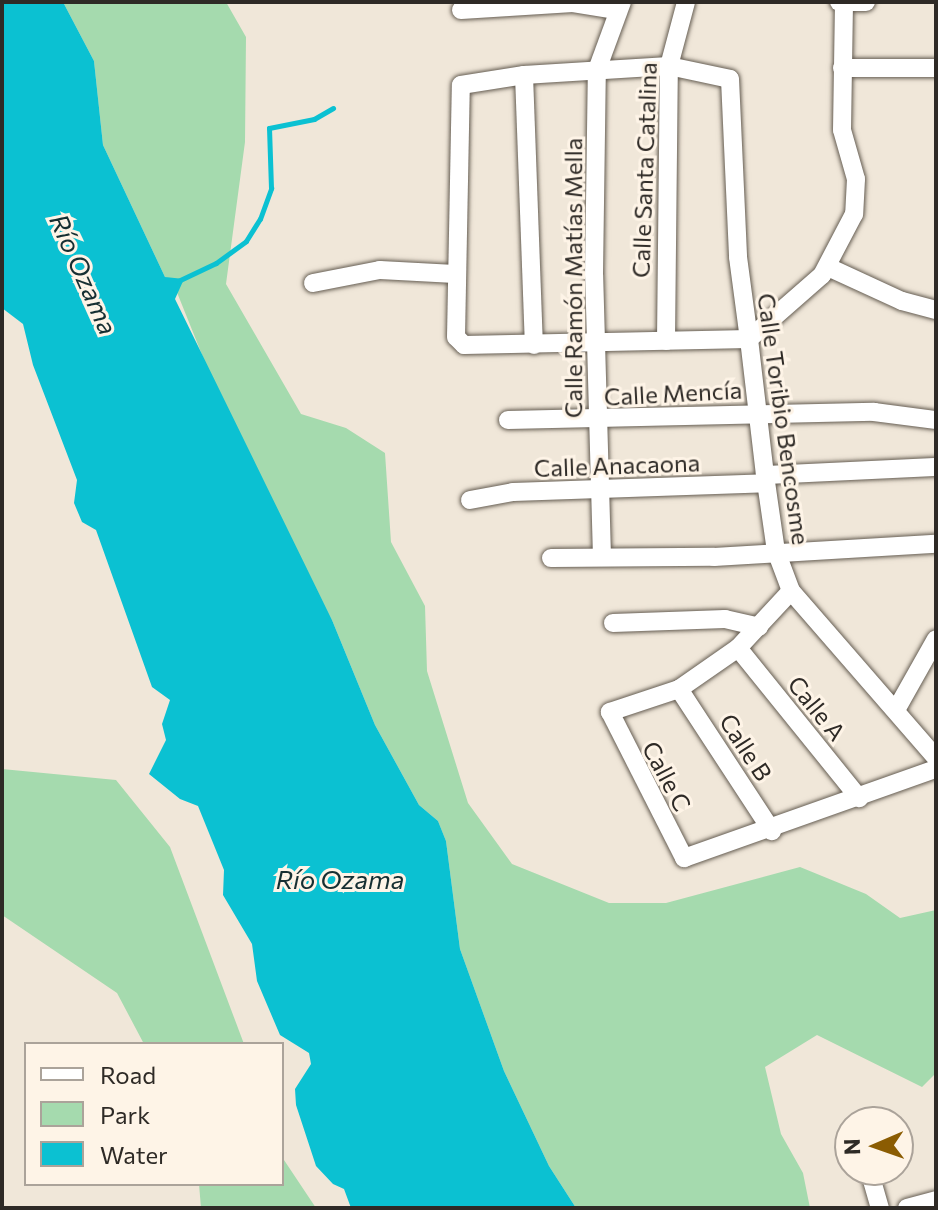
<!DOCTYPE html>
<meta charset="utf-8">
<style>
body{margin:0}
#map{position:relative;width:938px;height:1210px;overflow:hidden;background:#f0e7d9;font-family:Commissioner,sans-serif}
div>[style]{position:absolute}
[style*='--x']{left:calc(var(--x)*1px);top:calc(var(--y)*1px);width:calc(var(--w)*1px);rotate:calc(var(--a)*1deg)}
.green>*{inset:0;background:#a5daae}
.water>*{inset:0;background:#0bc1d2}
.stream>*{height:5px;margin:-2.5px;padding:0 2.5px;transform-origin:2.5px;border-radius:2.5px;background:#0bc1d2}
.roads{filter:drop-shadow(0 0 2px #655d52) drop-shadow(0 0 2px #655d52)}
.minor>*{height:18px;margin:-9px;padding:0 9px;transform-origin:9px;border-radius:9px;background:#fff}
span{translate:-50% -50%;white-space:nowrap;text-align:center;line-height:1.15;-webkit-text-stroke:6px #fef4e7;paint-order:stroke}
.street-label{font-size:24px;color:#2e2a26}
.water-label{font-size:26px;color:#162f32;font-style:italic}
.frame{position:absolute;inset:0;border:4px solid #2e2a26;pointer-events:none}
.legend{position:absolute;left:24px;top:1042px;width:260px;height:144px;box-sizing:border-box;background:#fef4e7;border:2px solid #aba39a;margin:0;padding:10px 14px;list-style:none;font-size:24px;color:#2e2a26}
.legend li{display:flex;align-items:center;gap:16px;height:40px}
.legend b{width:40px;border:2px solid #aba39a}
.north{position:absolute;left:834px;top:1106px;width:80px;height:80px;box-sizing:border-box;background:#fef4e7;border:2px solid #aba39a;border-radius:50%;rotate:268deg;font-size:22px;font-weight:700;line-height:32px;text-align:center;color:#2e2a26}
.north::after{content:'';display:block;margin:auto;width:28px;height:36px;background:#8b5c02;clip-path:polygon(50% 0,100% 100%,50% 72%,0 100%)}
</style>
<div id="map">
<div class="green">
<div style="clip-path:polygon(63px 2px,226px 2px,246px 37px,245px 142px,226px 284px,301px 414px,346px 428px,385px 453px,391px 542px,425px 606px,427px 671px,468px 803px,512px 864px,609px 903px,666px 903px,800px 867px,866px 894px,900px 918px,936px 910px,936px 1073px,922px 1087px,817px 1035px,765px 1067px,781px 1134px,803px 1173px,810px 1208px,576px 1208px,549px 1166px,504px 1071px,460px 949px,446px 841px,438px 821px,419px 805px,375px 725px,332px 620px,217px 392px,172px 280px,165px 277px,103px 145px,94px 61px)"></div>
<div style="clip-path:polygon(2px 769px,116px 780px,170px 847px,244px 1044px,144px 1044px,117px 993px,2px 915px)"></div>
<div style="clip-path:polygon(282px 1157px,316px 1208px,201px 1208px,199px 1184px,282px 1184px)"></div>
</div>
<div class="water">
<div style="clip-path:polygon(2px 2px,63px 2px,94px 61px,103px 145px,165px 277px,184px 279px,175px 299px,332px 620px,375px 725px,419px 805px,438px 821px,446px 841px,460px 949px,504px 1071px,549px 1166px,576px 1208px,351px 1208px,344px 1189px,333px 1184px,316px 1166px,296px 1105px,295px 1089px,311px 1064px,309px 1053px,280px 1035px,274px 1021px,257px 981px,252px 944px,223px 895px,224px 870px,198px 806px,180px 799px,149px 774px,166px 740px,162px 724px,170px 700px,152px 687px,96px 530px,82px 522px,74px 503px,77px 480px,33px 365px,23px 324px,2px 308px)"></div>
</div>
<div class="stream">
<div style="--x:178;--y:281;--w:42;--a:-25.3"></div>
<div style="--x:216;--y:263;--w:37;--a:-36"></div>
<div style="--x:246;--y:241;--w:26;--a:-58"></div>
<div style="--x:260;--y:219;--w:33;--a:-70"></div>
<div style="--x:271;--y:188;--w:60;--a:-91.9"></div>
<div style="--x:269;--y:128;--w:46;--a:-11.3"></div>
<div style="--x:314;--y:119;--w:22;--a:-30"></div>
</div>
<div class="roads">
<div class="minor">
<div style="--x:839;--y:2;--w:27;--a:0"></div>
<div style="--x:844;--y:3;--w:127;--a:90.9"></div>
<div style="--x:842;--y:130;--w:51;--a:74.1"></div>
<div style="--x:856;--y:179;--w:35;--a:93"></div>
<div style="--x:854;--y:214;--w:69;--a:117.7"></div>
<div style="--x:822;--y:275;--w:97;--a:138.8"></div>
<div style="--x:749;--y:339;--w:285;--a:178.8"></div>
<div style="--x:464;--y:345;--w:11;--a:-135"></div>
<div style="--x:456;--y:337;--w:252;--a:-88.9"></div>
<div style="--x:461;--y:85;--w:64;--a:-9"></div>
<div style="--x:524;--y:75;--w:145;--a:-3.6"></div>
<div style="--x:669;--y:66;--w:62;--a:12"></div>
<div style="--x:730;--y:79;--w:178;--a:87.4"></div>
<div style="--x:738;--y:257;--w:83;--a:82.4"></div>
<div style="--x:749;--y:339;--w:137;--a:83.3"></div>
<div style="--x:765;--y:475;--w:77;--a:81.8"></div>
<div style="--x:776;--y:551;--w:43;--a:69.4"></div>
<div style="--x:791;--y:591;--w:221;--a:49"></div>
<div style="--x:461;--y:10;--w:112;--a:-3.6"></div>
<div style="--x:573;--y:3;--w:44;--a:9.2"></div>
<div style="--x:842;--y:68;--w:94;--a:0"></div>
<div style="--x:524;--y:75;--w:270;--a:87.9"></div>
<div style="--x:828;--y:267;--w:81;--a:24.7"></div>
<div style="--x:902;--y:301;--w:35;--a:15"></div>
<div style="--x:313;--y:283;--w:68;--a:-11"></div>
<div style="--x:380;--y:270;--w:75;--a:3.1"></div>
<div style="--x:666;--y:341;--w:275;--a:-89.4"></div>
<div style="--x:669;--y:66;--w:66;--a:-75.1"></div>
<div style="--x:508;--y:420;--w:366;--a:-1.3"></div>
<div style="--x:874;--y:412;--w:63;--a:7.4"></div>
<div style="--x:765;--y:475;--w:171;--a:-2.7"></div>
<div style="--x:470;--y:500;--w:44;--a:-10.5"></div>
<div style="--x:513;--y:492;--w:253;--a:-2"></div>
<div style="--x:602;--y:557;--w:282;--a:-91.6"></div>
<div style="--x:594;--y:275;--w:205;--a:-89.2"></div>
<div style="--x:597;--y:70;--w:72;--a:-69.8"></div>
<div style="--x:551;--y:558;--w:163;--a:-0.4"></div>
<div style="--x:714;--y:557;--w:222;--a:-3.4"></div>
<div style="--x:791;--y:591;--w:78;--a:132.9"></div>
<div style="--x:738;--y:648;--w:72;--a:145.2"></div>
<div style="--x:679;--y:689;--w:73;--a:161.6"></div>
<div style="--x:610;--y:712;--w:164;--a:63.1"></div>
<div style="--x:684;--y:858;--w:267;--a:-19.5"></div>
<div style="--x:613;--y:623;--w:112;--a:-2"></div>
<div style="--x:725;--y:619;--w:35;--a:13"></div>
<div style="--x:738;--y:648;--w:193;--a:51.1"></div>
<div style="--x:679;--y:689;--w:170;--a:56.8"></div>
<div style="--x:896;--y:710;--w:81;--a:-60.6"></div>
<div style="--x:869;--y:1170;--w:40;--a:74"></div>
<div style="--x:907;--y:1208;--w:30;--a:-15"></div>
</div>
</div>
<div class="street-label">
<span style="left:644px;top:170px;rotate:-88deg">Calle Santa Catalina</span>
<span style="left:573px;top:278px;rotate:-90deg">Calle Ramón Matías Mella</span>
<span style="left:673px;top:393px;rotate:-3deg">Calle Mencía</span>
<span style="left:784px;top:419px;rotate:82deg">Calle Toribio Bencosme</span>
<span style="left:617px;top:465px;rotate:-2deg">Calle Anacaona</span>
<span style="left:817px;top:708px;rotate:51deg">Calle A</span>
<span style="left:746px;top:747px;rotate:57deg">Calle B</span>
<span style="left:667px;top:776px;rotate:62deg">Calle C</span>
</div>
<div class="water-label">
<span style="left:84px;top:274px;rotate:66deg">Río Ozama</span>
<span style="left:340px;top:879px">Río Ozama</span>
</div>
<div class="frame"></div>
<ul class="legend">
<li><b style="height:10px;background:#fff"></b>Road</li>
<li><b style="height:22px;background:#a5daae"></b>Park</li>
<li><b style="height:22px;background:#0bc1d2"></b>Water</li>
</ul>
<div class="north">N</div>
</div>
